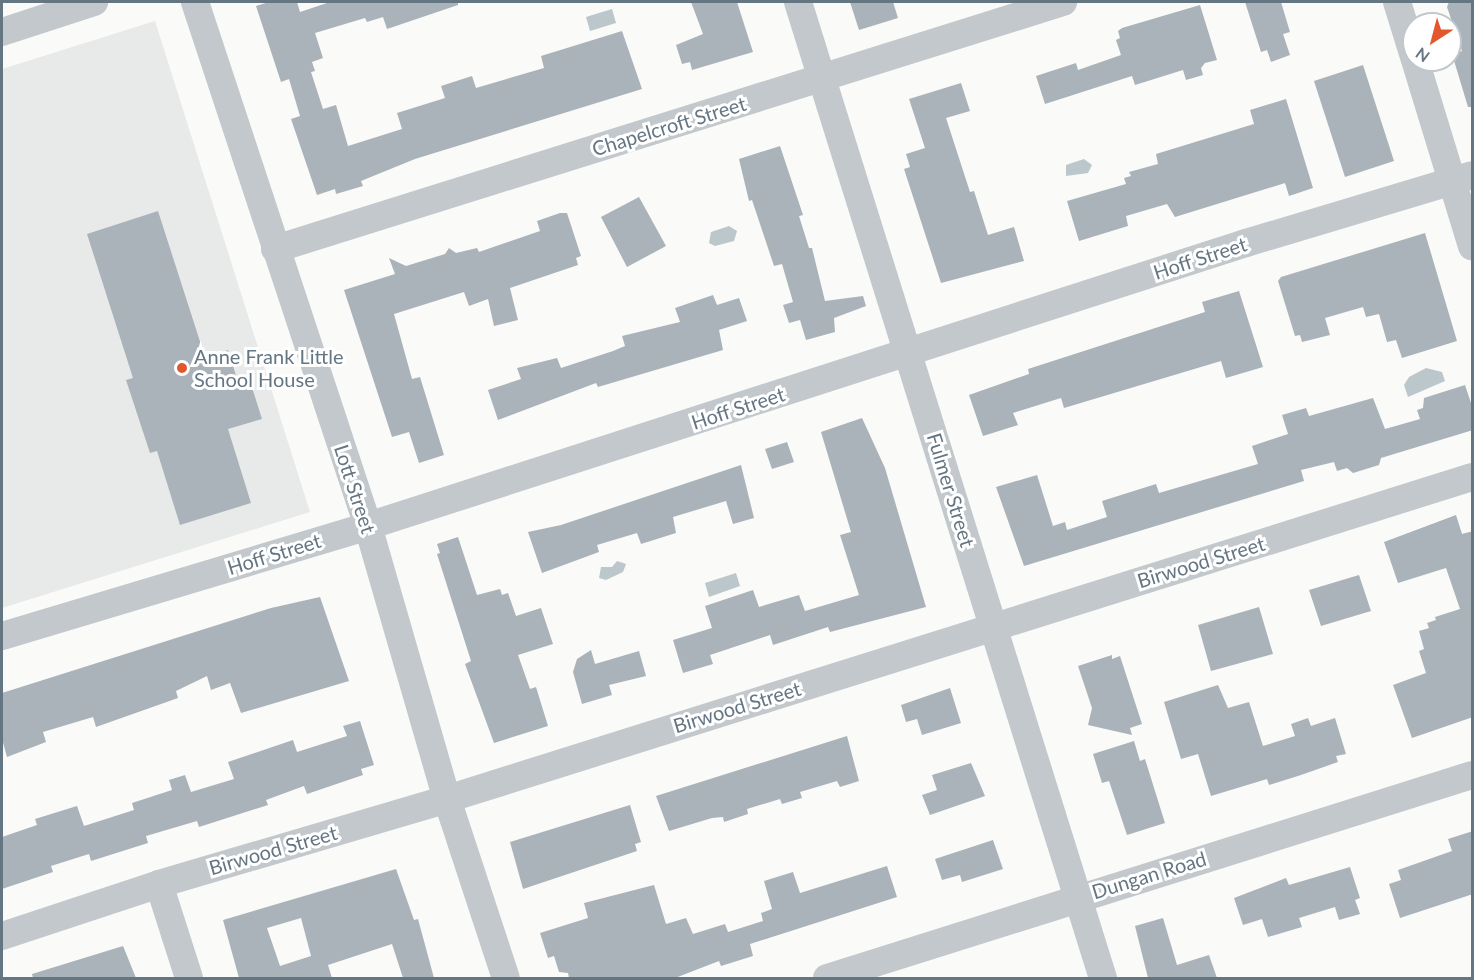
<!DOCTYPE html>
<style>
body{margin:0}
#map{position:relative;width:1474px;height:980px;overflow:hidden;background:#fafaf8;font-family:Lato,sans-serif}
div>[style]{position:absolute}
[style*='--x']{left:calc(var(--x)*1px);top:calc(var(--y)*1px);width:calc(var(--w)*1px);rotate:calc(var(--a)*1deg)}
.built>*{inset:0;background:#e8e9e9}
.water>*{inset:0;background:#bbc7cb}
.building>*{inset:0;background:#aab3b9}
.minor>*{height:28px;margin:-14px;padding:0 14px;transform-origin:14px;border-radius:14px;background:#c3c8cc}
.dots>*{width:16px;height:16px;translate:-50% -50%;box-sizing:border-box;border:3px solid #fff;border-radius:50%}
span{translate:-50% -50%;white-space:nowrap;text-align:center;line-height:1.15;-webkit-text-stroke:6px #fff;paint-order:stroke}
.street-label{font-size:20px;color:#657683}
.poi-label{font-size:20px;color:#657683}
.left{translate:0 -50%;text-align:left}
.frame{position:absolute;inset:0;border:3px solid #657683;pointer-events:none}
.north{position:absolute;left:1402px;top:12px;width:60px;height:60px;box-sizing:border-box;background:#fff;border:2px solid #c1c8cd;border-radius:50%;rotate:216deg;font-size:16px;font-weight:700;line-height:24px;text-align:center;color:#657683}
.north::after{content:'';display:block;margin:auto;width:21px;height:27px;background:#e4572e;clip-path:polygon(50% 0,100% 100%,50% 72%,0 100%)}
</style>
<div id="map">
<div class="built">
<div style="clip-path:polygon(155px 21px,310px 512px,2px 608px,2px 69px)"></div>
</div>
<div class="water">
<div style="clip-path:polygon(612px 9px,616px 23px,590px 31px,586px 17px)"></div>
<div style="clip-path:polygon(1084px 159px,1092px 165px,1088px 173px,1066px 176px,1066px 165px)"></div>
<div style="clip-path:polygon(729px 226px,737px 231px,734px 241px,715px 246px,709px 243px,711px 232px)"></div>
<div style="clip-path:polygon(1426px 368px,1442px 372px,1445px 381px,1408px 397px,1404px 385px,1409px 377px)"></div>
<div style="clip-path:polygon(617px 561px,626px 564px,623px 572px,606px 580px,599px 578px,601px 567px,612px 567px)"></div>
<div style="clip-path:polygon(736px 573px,740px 586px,709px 597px,705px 583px)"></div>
</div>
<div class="building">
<div style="clip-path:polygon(269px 2px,297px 2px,300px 12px,330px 2px,458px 2px,458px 5px,387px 29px,383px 17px,367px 22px,365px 18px,315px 33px,323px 58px,312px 62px,315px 71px,311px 72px,323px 109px,336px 105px,348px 146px,402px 129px,397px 113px,445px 98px,441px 86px,472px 76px,476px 88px,544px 68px,541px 56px,622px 31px,642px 89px,415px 159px,361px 181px,363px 186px,336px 194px,335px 189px,317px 195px,291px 119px,300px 116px,289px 79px,281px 82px,256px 6px)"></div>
<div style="clip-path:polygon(691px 2px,737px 2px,753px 52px,692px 70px,690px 62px,682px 64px,676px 45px,703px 34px)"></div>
<div style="clip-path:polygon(850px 2px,893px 2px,898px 18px,859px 30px)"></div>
<div style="clip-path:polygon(1245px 2px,1281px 2px,1290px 32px,1283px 34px,1290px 55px,1271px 62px,1267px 50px,1261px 52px)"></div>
<div style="clip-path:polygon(1449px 2px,1473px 2px,1473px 107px,1468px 107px,1452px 54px,1462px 51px,1447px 7px)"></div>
<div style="clip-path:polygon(1200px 5px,1217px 60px,1205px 63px,1201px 68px,1203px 75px,1186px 80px,1183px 70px,1135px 85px,1132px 76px,1045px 104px,1036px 76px,1076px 63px,1078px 70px,1121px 55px,1116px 40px,1120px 38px,1118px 31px,1122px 28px)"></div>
<div style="clip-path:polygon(1363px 65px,1394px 161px,1345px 177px,1314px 81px)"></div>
<div style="clip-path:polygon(961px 83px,970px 111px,946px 118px,970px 192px,974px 191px,988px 235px,1014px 227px,1024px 261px,941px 283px,904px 169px,910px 167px,906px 154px,925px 148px,909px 99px)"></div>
<div style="clip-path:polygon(1286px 99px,1313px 188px,1289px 196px,1285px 183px,1175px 217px,1167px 204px,1126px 216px,1128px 226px,1079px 241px,1067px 201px,1126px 184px,1124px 178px,1131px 176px,1129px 172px,1158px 164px,1156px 154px,1254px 124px,1250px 110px)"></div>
<div style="clip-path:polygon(780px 146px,803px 215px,799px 216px,809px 248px,812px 248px,825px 301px,863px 296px,866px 306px,834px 318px,835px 332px,806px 340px,800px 320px,789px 323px,783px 305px,793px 302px,782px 264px,774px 266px,752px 200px,749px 201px,739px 159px)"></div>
<div style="clip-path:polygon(639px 197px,666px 246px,627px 267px,601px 217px)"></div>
<div style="clip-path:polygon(158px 211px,205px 357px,228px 350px,239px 385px,250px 381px,262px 419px,228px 429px,251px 503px,180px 525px,157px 451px,150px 453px,126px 380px,133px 378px,87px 234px)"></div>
<div style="clip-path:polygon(560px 213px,567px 213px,581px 256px,576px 258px,578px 265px,510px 288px,518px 320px,494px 326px,488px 299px,469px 306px,464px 292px,394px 314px,412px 379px,420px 377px,444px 455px,419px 463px,409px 432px,392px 437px,344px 290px,395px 274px,389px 258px,406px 266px,445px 254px,449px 248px,456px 253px,477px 248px,479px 252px,540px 231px,537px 221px)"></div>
<div style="clip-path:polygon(1425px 233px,1457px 341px,1402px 358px,1396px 340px,1387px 342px,1379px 314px,1366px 317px,1363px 307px,1325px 318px,1330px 335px,1302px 342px,1300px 335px,1295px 336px,1278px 281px,1281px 277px)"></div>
<div style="clip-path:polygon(1239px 291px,1263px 367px,1226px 378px,1221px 361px,1064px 408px,1061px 398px,1013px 413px,1018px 425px,983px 436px,969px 395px,1029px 374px,1028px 369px,1205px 312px,1202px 302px)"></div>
<div style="clip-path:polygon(713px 295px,717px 305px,739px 298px,747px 321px,719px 330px,723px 350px,598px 387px,596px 383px,498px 420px,488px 390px,521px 379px,517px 368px,557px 358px,561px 368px,613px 351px,625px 346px,622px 336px,680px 322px,675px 308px)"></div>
<div style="clip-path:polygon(1465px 385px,1473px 409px,1473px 430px,1381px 458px,1379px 465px,1353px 473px,1347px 468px,1337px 471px,1334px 462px,1301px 470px,1304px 481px,1024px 566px,996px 487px,1037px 475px,1053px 526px,1065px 522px,1067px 530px,1107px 517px,1102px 501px,1156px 484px,1159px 493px,1258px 464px,1252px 446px,1288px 434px,1282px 415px,1306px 408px,1309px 416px,1373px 398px,1385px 429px,1420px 419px,1417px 410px,1423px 408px,1424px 398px)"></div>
<div style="clip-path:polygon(862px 418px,885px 468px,926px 607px,830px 632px,828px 627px,773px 645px,770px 635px,710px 655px,713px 664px,683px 673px,673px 640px,712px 628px,705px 606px,753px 590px,759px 607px,799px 595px,805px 611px,859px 595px,840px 535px,851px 532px,821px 432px)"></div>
<div style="clip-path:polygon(787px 442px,794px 462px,772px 469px,765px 449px)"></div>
<div style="clip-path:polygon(741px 465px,754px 518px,733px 524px,726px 501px,673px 517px,676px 533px,641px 544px,637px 533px,597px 545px,599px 552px,542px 573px,528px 532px,561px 525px)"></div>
<div style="clip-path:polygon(1456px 515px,1462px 534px,1473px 531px,1473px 717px,1412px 738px,1393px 685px,1426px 673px,1419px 651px,1424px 649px,1419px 631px,1429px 628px,1427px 623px,1436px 620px,1435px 617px,1460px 609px,1446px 568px,1398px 583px,1384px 542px)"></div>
<div style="clip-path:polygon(458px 537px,477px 595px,500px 589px,502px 595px,508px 593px,516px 616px,541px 608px,553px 644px,518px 655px,530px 689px,536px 687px,548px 726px,494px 743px,465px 664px,471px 661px,437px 554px,440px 553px,437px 544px)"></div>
<div style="clip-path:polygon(1359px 575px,1371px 611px,1321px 626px,1309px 590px)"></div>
<div style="clip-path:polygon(320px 597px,349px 681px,241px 713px,230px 683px,211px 690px,207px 676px,176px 691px,178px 698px,96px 727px,93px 717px,43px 732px,46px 742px,7px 757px,2px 739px,2px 693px,271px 608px)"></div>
<div style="clip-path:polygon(1259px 607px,1273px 654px,1211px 671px,1198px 625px)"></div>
<div style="clip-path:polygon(591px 650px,595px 664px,639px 651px,646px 676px,609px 685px,612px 695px,582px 704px,573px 672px,577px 659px)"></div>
<div style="clip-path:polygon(1112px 655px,1112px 659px,1120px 656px,1142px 724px,1130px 728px,1132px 735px,1088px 725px,1092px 708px,1078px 666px)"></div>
<div style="clip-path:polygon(1218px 685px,1228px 708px,1249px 702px,1263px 746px,1295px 736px,1291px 724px,1308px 718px,1311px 726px,1335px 718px,1346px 754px,1336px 756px,1338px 762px,1301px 775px,1269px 785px,1267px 779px,1211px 796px,1198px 754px,1181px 759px,1164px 702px)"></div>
<div style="clip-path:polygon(950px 688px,961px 723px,922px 735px,917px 719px,906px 722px,901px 705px)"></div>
<div style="clip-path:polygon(360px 721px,374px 765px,361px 769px,363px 775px,307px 794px,304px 786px,266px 800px,268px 805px,199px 827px,197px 821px,146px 836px,148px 843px,91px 861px,89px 854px,51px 866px,53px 872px,2px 889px,2px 837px,37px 825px,35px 819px,77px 806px,84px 826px,134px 810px,132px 803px,172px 790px,169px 780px,185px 775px,191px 792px,234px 779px,228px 762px,293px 740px,297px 752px,347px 736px,343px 726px)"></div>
<div style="clip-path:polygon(847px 736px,859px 781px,840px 787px,837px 781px,800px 792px,802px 798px,782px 804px,780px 799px,747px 809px,748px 814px,724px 822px,723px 817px,712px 818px,669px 831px,656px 796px)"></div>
<div style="clip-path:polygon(1134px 741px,1140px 761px,1145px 759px,1165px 823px,1127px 835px,1109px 781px,1102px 783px,1093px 754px)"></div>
<div style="clip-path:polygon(971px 763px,985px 796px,930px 815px,922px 795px,937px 790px,932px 775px)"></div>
<div style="clip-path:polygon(630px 805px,641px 842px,635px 844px,637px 851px,523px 889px,510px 842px)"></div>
<div style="clip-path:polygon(1473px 831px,1473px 894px,1400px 918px,1389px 884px,1401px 880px,1398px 870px,1452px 851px,1448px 839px)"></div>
<div style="clip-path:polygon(993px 840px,1003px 869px,962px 882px,960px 875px,942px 880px,935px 859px)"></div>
<div style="clip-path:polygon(887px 866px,897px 897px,750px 944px,753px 956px,721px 966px,719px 961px,675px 978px,569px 978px,568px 973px,559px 972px,554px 956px,548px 958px,540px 933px,588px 918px,584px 903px,654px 885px,666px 924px,686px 918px,693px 934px,725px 924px,728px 932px,763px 921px,761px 913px,772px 909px,764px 881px,793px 872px,800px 893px)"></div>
<div style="clip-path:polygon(1350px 867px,1360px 898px,1355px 900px,1360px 914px,1339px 920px,1335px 907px,1299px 918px,1302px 927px,1268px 937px,1262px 919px,1243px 925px,1234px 898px,1286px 878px,1289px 885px)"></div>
<div style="clip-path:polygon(evenodd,396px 869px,414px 920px,418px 919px,434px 978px,403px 978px,392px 944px,328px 965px,332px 978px,239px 978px,223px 920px,396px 869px,301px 918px,311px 956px,280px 966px,267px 928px,301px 918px)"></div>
<div style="clip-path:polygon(1163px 918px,1177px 965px,1209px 955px,1217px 978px,1148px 978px,1135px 926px)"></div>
<div style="clip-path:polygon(123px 946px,136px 978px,33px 978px,32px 974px)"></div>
</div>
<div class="minor">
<div style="--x:195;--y:2;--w:552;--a:71.73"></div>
<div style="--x:368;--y:526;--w:284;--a:73.9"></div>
<div style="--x:447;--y:799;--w:188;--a:71.8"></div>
<div style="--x:798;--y:2;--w:1023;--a:72.65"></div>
<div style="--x:1397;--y:2;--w:58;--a:72.8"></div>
<div style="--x:2;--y:32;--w:97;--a:-18.1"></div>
<div style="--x:1415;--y:60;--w:195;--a:73"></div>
<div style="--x:275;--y:249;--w:826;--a:-17.4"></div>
<div style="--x:2;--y:636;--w:382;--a:-16.7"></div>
<div style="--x:368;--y:526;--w:922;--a:-17.87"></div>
<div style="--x:1246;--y:243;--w:236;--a:-16.7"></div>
<div style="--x:159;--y:884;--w:99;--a:72.3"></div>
<div style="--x:2;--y:936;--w:165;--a:-18.3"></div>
<div style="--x:159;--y:884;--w:300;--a:-16.4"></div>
<div style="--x:447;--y:799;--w:1074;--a:-17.44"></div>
<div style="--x:827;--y:978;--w:676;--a:-17.47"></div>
</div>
<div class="dots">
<div style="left:182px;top:368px;background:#e4572e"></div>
</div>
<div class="street-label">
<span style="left:669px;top:126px;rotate:-17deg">Chapelcroft Street</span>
<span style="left:1200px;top:258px;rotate:-18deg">Hoff Street</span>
<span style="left:738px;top:408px;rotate:-18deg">Hoff Street</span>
<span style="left:355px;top:489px;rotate:72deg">Lott Street</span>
<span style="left:951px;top:490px;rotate:73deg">Fulmer Street</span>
<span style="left:274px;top:554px;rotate:-17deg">Hoff Street</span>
<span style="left:1201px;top:562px;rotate:-17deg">Birwood Street</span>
<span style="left:737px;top:707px;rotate:-17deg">Birwood Street</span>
<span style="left:273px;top:850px;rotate:-16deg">Birwood Street</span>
<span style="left:1149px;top:875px;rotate:-17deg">Dungan Road</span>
</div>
<div class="poi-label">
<span class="left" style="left:194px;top:368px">Anne Frank Little<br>School House</span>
</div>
<div class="frame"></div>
<div class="north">N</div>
</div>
